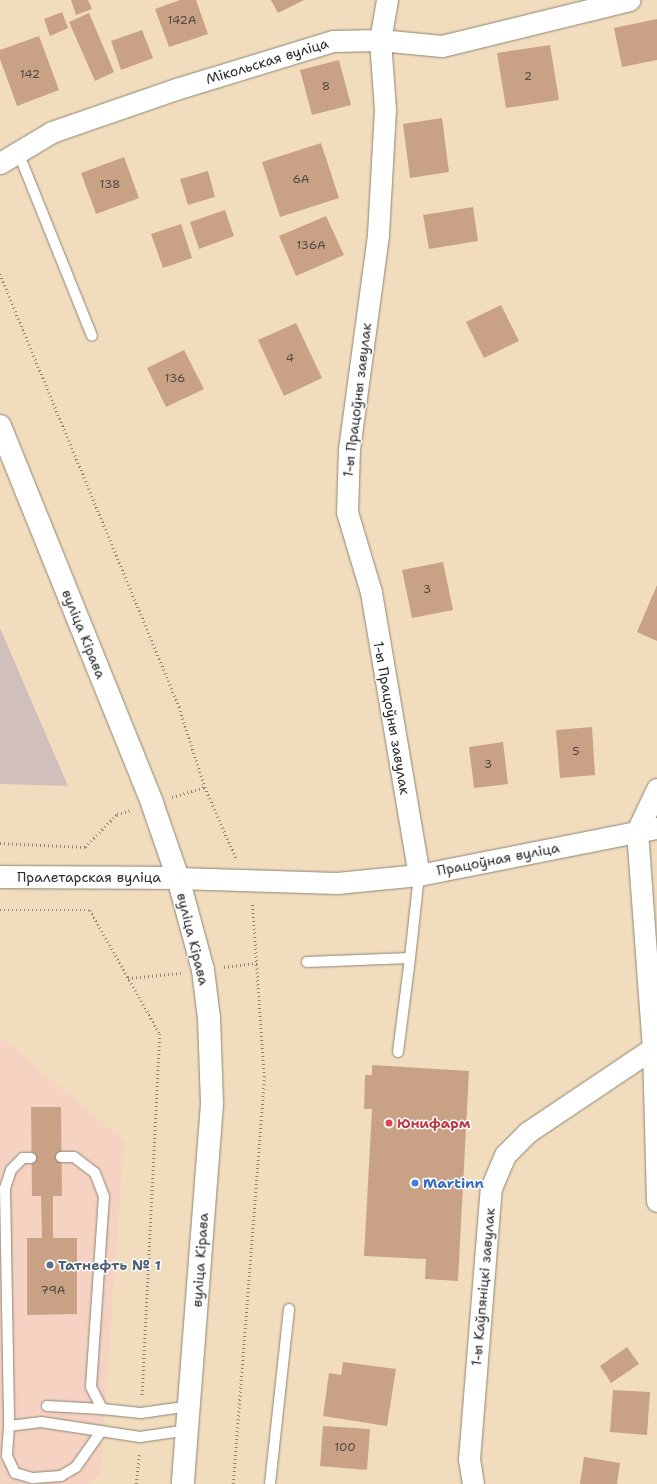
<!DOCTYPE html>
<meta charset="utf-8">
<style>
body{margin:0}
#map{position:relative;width:657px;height:1484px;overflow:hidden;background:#f1ddbd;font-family:"Shantell Sans",sans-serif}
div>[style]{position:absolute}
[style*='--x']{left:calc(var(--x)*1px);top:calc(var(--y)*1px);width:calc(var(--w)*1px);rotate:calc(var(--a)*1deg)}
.built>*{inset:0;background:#f5d2c2}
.industrial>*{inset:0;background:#d1bfbd}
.building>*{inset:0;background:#c9a285}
.path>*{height:2.5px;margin-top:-1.25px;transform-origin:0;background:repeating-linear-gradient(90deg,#8e8474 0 1px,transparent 0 4px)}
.roads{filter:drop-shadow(0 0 1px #8e8474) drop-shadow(0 0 1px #8e8474)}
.service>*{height:10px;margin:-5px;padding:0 5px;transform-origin:5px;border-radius:5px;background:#fff}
.minor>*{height:21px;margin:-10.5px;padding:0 10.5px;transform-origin:10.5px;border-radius:10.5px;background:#fff}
.secondary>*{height:22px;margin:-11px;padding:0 11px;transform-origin:11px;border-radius:11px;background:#fff}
.dots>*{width:11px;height:11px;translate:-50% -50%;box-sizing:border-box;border:2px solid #fff;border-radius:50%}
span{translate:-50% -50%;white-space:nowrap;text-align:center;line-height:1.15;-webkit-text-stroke:3px #fff;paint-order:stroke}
.number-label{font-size:12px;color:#524942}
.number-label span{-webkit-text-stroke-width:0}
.street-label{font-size:14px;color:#2b2b2b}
.health-label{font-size:14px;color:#be3a42;font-weight:700}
.left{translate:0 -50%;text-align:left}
.shop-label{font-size:14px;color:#366cbe;font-weight:700}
.service-label{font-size:14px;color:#4e5e75;font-weight:700}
</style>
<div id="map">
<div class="built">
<div style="clip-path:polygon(3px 1039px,124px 1141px,100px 1474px,89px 1484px,0 1484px,0 1042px)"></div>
</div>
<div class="industrial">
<div style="clip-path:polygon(0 628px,68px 786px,0 784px)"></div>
</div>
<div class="building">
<div style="clip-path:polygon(71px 0,88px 0,92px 9px,76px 15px)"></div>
<div style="clip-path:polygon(180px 0,196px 0,208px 34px,169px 47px,155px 9px)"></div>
<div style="clip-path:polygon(271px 0,304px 0,278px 13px)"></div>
<div style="clip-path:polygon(62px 12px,68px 28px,50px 36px,44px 19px)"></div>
<div style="clip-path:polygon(89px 13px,114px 72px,95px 81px,69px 22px)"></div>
<div style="clip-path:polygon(657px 19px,657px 60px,622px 67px,614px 28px)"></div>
<div style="clip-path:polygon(142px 30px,153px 58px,121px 70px,111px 41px)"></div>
<div style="clip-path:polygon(39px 36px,59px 90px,17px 106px,0 59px,0 50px)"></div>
<div style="clip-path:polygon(550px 45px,559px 100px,506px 108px,497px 53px)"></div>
<div style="clip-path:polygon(339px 60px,351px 105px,312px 115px,300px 70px)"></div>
<div style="clip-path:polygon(442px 118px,449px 172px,410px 178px,403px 124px)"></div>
<div style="clip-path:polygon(321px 143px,339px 198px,280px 217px,262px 162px)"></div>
<div style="clip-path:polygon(124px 157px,139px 198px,96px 214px,81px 173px)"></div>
<div style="clip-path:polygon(208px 171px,215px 197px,188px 205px,180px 179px)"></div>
<div style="clip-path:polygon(473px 207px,478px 241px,429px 249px,423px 215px)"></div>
<div style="clip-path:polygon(225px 210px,234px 236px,199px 249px,190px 222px)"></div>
<div style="clip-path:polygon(326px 216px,344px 255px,296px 276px,279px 236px)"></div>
<div style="clip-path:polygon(181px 224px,192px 258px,163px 268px,151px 234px)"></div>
<div style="clip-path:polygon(501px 305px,519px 341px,484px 358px,466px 322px)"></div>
<div style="clip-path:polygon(296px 323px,322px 378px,284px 396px,258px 340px)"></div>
<div style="clip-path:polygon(184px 350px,204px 389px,166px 407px,147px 368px)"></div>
<div style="clip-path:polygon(443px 562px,453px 610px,412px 618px,402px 570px)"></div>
<div style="clip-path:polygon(657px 585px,657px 641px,637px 632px)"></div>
<div style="clip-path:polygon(592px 727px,595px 775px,560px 778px,556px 730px)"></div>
<div style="clip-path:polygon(503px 742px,508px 784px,474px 788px,469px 747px)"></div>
<div style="clip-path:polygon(372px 1065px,469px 1071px,458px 1281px,425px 1279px,426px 1259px,364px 1256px,372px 1109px,364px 1109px,365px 1075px,372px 1075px)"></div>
<div style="clip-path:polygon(31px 1107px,61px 1107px,62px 1196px,53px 1196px,53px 1238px,77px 1238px,77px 1314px,27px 1315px,27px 1238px,42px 1238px,41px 1196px,32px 1196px)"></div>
<div style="clip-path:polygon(627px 1347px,639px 1364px,611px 1383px,600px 1366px)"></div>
<div style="clip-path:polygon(343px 1362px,396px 1369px,387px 1426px,323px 1416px,329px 1373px,341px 1375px)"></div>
<div style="clip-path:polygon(613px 1390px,650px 1392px,647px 1435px,610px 1432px)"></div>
<div style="clip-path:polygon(323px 1426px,370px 1429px,367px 1470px,320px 1466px)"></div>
<div style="clip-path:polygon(584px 1457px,620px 1463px,617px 1484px,580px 1484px)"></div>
</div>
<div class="path">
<div style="--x:0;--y:274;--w:469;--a:67.5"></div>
<div style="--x:179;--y:707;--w:84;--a:72"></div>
<div style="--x:205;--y:787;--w:77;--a:66.4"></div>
<div style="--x:172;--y:797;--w:34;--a:-17"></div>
<div style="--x:0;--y:843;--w:85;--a:2.7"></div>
<div style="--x:85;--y:847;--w:46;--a:-45.9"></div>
<div style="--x:117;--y:814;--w:15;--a:-16"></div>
<div style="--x:0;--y:910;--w:90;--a:0"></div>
<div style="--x:90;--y:910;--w:142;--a:60.6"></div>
<div style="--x:160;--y:1034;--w:364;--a:92.8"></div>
<div style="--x:224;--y:967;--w:33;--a:-7"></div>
<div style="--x:128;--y:978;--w:53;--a:-5.4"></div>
<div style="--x:136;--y:1484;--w:31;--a:-84"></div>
<div style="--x:233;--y:1484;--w:408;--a:-85.6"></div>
<div style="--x:264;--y:1077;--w:175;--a:-93.9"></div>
</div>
<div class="roads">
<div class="service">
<div style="--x:18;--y:152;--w:198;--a:68.1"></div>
<div style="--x:307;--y:962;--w:103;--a:-2.2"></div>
<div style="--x:410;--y:958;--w:83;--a:-83.8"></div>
<div style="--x:398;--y:1052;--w:95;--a:-82.7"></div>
<div style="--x:61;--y:1157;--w:13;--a:0"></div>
<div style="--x:74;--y:1157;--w:26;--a:37"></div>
<div style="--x:95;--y:1173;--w:25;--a:69"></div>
<div style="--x:104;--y:1196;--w:191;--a:93.9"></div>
<div style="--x:91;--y:1387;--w:25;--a:63"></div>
<div style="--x:102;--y:1409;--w:39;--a:6"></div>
<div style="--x:141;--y:1413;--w:49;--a:-8.1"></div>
<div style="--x:31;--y:1158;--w:8;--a:180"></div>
<div style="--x:23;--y:1158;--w:17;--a:135"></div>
<div style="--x:11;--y:1170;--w:19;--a:108"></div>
<div style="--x:5;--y:1188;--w:238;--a:89"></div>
<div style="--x:9;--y:1426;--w:30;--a:94"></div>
<div style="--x:7;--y:1456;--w:19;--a:65"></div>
<div style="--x:15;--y:1473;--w:19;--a:16"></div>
<div style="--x:33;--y:1478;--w:28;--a:-4"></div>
<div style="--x:61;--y:1476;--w:17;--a:-31"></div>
<div style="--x:76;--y:1467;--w:42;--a:-54.8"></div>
<div style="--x:47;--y:1406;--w:55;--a:3.1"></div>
<div style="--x:9;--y:1426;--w:32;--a:-7"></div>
<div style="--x:41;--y:1422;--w:100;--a:8.6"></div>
<div style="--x:140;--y:1437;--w:49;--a:-8.3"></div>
<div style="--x:270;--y:1484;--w:176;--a:-83.8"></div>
</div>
<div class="minor">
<div style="--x:387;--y:0;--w:41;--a:99.9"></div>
<div style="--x:380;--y:40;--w:69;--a:85.9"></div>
<div style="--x:385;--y:109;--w:126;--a:93.2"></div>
<div style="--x:378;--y:235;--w:216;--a:97.7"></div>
<div style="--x:349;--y:449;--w:63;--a:91.8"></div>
<div style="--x:347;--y:512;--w:84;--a:73.3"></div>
<div style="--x:371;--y:592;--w:287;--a:80.4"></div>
<div style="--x:0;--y:163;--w:61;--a:-30.8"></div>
<div style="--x:52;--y:132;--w:131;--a:-19.1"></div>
<div style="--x:176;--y:89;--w:164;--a:-17"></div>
<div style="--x:333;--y:41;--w:47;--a:-1.2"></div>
<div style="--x:380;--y:40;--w:62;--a:5.5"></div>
<div style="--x:442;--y:46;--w:193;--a:-13.8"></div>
<div style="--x:657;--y:789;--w:47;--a:115.5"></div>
<div style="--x:637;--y:831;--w:218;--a:85.8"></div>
<div style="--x:653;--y:1048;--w:153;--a:88.5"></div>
<div style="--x:178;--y:878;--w:159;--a:1.8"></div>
<div style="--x:337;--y:883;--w:82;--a:-5.6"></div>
<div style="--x:419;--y:875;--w:243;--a:-11.2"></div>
<div style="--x:473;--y:1484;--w:25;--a:-99"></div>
<div style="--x:469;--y:1459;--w:272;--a:-85.4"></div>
<div style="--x:491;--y:1188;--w:36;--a:-67"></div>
<div style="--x:505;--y:1155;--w:33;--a:-45"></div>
<div style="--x:528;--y:1132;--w:151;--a:-33.9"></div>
</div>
<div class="secondary">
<div style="--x:0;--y:426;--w:406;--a:68"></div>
<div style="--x:152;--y:803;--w:79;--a:70.9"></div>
<div style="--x:178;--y:878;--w:95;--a:74.8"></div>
<div style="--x:203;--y:970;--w:48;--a:82.9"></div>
<div style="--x:209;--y:1018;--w:86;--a:88"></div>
<div style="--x:212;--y:1104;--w:381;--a:94.4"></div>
<div style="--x:0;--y:877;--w:178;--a:0.3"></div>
</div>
</div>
<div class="dots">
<div style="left:389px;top:1123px;background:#e0444e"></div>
<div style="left:415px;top:1183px;background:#3f7fe0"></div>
<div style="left:50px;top:1265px;background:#5c6f8a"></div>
</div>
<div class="number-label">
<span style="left:182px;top:21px">142А</span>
<span style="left:30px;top:75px">142</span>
<span style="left:528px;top:77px">2</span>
<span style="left:326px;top:87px">8</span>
<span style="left:301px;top:180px">6А</span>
<span style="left:110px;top:185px">138</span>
<span style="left:311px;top:246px">136А</span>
<span style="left:290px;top:359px">4</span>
<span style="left:175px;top:379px">136</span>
<span style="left:427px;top:590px">3</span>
<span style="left:576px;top:752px">5</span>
<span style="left:488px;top:765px">3</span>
<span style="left:53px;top:1291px">79А</span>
<span style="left:345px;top:1448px">100</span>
</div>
<div class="street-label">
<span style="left:267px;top:61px;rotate:-17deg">Мікольская вуліца</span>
<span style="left:357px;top:400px;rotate:-83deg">1-ы Працоўны завулак</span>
<span style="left:84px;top:634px;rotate:68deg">вуліца Кірава</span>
<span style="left:392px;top:718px;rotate:80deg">1-ы Працоўны завулак</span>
<span style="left:498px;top:859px;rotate:-11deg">Працоўная вуліца</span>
<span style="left:89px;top:877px">Пралетарская вуліца</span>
<span style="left:193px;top:939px;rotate:76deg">вуліца Кірава</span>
<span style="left:200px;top:1260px;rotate:-86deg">вуліца Кірава</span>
<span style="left:483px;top:1287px;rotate:-85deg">1-ы Каўпяніцкі завулак</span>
</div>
<div class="health-label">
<span class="left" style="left:397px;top:1123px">Юнифарм</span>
</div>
<div class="shop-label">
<span class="left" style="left:423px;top:1183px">Martinn</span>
</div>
<div class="service-label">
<span class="left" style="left:58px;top:1265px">Татнефть № 1</span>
</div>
</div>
